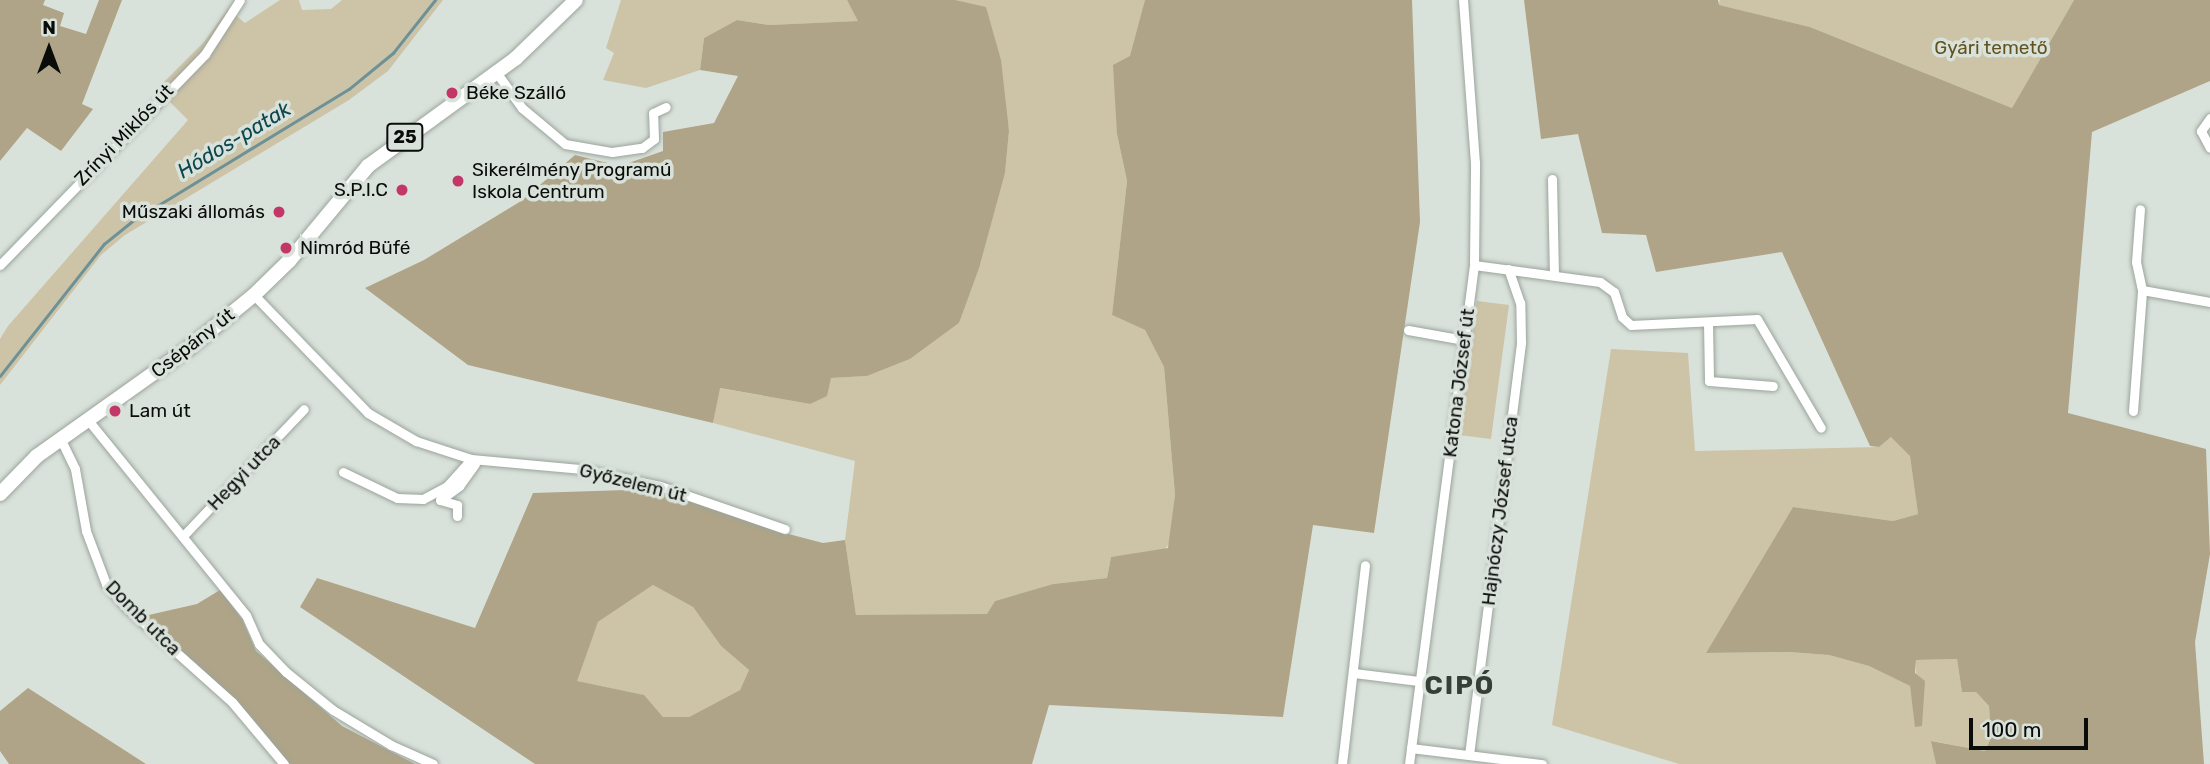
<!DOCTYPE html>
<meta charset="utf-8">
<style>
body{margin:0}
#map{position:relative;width:2210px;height:764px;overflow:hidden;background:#d9e2da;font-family:Rubik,sans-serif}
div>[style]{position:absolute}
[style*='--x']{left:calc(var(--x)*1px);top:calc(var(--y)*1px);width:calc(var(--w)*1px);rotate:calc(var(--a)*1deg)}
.green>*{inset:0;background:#cdc3a7}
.forest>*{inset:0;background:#afa487}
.stream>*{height:2.5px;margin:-1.25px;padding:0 1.25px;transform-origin:1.25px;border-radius:1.25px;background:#6c9298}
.roads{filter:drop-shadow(0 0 2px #9ba49c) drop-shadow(0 0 2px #9ba49c)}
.minor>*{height:9px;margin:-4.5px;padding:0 4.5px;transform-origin:4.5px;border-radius:4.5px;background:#fff}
.primary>*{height:14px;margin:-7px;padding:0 7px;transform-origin:7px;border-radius:7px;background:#fff}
.dots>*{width:19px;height:19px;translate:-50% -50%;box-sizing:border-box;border:4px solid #d9e2da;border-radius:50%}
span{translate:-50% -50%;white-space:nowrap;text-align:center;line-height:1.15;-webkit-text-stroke:7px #d9e2da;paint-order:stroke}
.shield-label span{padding:2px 5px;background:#d9e2da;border:2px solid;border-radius:5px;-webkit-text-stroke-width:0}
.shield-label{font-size:18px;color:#0a0c0a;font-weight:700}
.park-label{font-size:19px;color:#62521e}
.poi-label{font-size:19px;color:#0a0c0a}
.left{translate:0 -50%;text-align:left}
.right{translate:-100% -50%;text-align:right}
.street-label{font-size:19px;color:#0a0c0a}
.water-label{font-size:21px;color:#0b474e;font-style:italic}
.district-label{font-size:26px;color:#373e38;font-weight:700;letter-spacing:2px}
.north{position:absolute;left:14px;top:14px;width:70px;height:70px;-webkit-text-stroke:5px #d9e2da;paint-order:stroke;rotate:0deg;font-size:19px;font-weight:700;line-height:28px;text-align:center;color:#0a0c0a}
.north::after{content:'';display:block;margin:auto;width:24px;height:32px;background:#0a0c0a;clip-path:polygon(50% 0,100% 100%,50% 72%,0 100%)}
.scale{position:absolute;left:1969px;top:718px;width:119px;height:32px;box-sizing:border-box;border:4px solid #0a0c0a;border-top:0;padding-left:9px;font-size:21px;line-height:24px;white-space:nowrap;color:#0a0c0a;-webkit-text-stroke:5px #d9e2da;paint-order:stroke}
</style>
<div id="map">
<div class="green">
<div style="clip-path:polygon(280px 0,299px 0,302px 10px,331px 9px,342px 0,443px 0,388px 71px,349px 100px,125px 235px,101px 255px,0 385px,0 339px,8px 326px,188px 120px,157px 89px,204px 42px,228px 9px,245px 23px)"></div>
<div style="clip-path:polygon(621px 0,847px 0,859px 21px,769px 25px,737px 20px,704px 38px,700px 70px,646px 88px,603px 80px,614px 53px,606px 48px)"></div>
<div style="clip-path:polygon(955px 0,1145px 0,1117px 134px,1127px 181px,1112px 315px,1145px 330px,1164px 367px,1175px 495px,1171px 542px,1163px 551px,1111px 557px,1107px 578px,1053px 584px,995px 601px,987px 615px,856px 615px,845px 540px,855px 461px,713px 423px,719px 388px,810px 404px,831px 378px,867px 376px,910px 359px,959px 323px,1005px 173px,1009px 131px,986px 8px)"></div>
<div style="clip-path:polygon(1720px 0,2074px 0,2012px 108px,1810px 27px,1718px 5px)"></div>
<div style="clip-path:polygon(1477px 301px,1509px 305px,1491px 439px,1459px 435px)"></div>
<div style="clip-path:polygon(1611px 349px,1688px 353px,1695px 451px,1879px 447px,1891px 437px,1900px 444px,1910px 455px,1918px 514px,1893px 521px,1793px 507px,1706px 653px,1789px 652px,1829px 655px,1869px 666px,1910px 686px,1916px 727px,1916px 660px,1957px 659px,1962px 691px,1976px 692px,1989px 706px,1991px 738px,1985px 751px,1932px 741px,1936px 764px,1679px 764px,1552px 725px)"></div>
<div style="clip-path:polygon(653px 585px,693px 607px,721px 646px,749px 670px,740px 690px,689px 717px,663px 717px,643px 695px,576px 681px,598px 622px)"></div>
</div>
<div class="forest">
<div style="clip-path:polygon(0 0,45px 0,43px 5px,64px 13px,60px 26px,86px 34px,99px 0,122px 0,82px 104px,93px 109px,61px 151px,27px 128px,0 161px)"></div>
<div style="clip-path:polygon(847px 0,955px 0,986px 7px,1001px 60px,1009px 131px,1005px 173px,979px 268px,959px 323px,910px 359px,867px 376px,831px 378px,827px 396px,810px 404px,720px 388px,713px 423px,468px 365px,365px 288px,424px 260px,521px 201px,575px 155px,620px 166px,663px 151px,663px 132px,714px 123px,738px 76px,700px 70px,704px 38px,737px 20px,769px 25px,858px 21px)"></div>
<div style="clip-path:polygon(evenodd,1145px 0,1412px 0,1420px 222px,1374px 533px,1313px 525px,1283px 717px,1049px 705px,1032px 764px,535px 764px,300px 607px,317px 578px,475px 628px,533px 493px,657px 489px,777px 531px,823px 543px,845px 540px,856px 615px,987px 614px,995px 601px,1053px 584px,1107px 578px,1111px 557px,1168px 548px,1175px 495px,1164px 367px,1145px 330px,1112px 315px,1127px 181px,1117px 134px,1113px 65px,1130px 56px,1145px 0,653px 585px,693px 607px,721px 646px,749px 670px,740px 690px,689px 717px,663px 717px,644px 695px,577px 681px,598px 622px,653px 585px)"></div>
<div style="clip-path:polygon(1524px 0,1718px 0,1719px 5px,1810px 27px,2012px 108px,2074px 0,2210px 0,2210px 81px,2092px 132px,2068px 413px,2206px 449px,2210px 554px,2195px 642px,2204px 764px,1936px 764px,1931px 741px,1985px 751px,1991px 738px,1989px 706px,1976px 692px,1962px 692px,1957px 659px,1916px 660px,1915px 673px,1925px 681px,1922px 726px,1915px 727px,1910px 686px,1869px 666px,1829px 655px,1789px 652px,1706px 653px,1793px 507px,1893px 521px,1918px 514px,1910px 456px,1891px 437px,1879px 447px,1870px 446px,1782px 252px,1656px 272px,1646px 235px,1602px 233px,1578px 134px,1541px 139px)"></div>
<div style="clip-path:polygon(220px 590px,242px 619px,256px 651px,342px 726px,415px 764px,289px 764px,140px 617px,197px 604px)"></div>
<div style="clip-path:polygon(28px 688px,146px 764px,9px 764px,0 751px,0 711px)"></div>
</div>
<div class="stream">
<div style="--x:0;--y:376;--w:168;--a:-51.8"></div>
<div style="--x:104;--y:244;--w:38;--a:-39"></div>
<div style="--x:134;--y:220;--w:252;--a:-31.4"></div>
<div style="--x:349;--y:89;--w:57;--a:-39.3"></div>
<div style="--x:393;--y:53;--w:68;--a:-51.6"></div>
</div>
<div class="roads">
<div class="minor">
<div style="--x:496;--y:72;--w:44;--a:54.2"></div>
<div style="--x:522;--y:108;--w:56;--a:39.9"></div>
<div style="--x:565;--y:144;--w:48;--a:9.7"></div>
<div style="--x:612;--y:152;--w:30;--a:-8"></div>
<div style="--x:642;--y:148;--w:15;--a:-37"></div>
<div style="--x:654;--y:139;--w:26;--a:-92"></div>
<div style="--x:653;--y:113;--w:14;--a:-25"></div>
<div style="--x:2210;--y:118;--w:16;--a:125"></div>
<div style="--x:2201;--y:131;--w:19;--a:62"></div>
<div style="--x:1552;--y:179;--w:96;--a:88.8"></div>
<div style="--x:0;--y:265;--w:294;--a:-45.8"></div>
<div style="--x:205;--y:54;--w:64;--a:-57.1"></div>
<div style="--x:1474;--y:265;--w:127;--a:7.7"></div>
<div style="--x:1600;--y:282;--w:17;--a:36"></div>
<div style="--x:1614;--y:292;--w:26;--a:72"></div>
<div style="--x:1622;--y:317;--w:12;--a:42"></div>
<div style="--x:1631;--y:325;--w:126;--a:-2.7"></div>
<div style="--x:1757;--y:319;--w:126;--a:59.6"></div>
<div style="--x:2142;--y:290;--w:69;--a:10"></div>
<div style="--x:254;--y:295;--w:164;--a:46"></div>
<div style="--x:368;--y:413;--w:56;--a:30.3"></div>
<div style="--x:416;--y:441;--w:58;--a:18.1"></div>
<div style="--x:471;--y:459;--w:109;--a:5.2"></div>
<div style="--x:580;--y:469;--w:82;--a:12"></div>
<div style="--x:660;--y:486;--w:132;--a:19"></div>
<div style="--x:1708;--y:322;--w:59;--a:89"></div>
<div style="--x:1709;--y:381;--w:64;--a:4.5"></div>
<div style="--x:1408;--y:330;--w:57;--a:10.1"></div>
<div style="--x:2133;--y:411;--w:121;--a:-85.7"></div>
<div style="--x:2142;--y:290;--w:29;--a:-102"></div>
<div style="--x:2136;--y:262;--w:53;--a:-85.7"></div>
<div style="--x:88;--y:420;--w:251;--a:51"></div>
<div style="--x:246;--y:615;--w:32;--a:66"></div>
<div style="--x:259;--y:644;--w:39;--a:46"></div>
<div style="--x:286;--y:672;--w:60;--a:39"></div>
<div style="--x:333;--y:710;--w:68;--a:31.1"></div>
<div style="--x:391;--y:745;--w:46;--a:24.3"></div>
<div style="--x:61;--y:440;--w:32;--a:64"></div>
<div style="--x:75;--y:469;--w:63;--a:79.9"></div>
<div style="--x:86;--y:531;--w:57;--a:69.3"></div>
<div style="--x:106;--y:584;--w:33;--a:49"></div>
<div style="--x:128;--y:609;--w:140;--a:41.8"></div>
<div style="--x:232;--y:702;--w:81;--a:50"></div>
<div style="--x:343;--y:472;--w:60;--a:25.7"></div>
<div style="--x:397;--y:498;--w:26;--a:2"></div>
<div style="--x:423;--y:499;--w:27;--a:-28"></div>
<div style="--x:447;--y:486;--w:36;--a:-48"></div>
<div style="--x:440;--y:500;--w:24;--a:-36"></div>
<div style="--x:459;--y:486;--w:27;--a:-54"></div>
<div style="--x:440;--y:500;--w:18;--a:16"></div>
<div style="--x:457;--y:505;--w:11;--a:90"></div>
<div style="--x:183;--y:536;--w:175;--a:-46.4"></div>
<div style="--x:1354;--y:673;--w:65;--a:7"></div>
<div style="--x:1411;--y:748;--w:132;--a:7"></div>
<div style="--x:1469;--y:755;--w:416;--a:-82.8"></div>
<div style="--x:1521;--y:342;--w:39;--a:-91"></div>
<div style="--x:1520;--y:303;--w:36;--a:-109"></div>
<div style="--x:1342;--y:764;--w:200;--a:-83.4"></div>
<div style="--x:1409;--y:764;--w:503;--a:-82.58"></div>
<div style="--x:1474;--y:265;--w:102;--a:-89.4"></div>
<div style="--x:1475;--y:163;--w:163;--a:-94.2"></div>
</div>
<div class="primary">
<div style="--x:0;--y:494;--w:53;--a:-45.8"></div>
<div style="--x:37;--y:456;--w:186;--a:-35.4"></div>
<div style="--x:189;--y:348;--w:84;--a:-39.2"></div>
<div style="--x:254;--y:295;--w:50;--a:-44.2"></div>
<div style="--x:290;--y:260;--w:122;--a:-50.3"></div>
<div style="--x:368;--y:166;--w:183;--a:-36.1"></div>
<div style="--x:516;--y:58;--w:83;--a:-44"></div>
</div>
</div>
<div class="dots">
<div style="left:452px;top:93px;background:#c33768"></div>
<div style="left:458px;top:181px;background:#c33768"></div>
<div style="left:402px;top:190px;background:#c33768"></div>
<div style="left:279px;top:212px;background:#c33768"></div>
<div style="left:286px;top:248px;background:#c33768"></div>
<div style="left:115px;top:411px;background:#c33768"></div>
</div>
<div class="shield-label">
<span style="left:405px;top:137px">25</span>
</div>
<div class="park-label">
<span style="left:1991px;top:48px">Gyári temető</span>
</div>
<div class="poi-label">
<span class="left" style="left:466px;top:93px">Béke Szálló</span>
<span class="left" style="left:472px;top:181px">Sikerélmény Programú<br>Iskola Centrum</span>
<span class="right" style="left:388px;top:190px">S.P.I.C</span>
<span class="right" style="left:265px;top:212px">Műszaki állomás</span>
<span class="left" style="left:300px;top:248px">Nimród Büfé</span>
<span class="left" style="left:129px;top:411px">Lam út</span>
</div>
<div class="street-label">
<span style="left:124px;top:135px;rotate:-46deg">Zrínyi Miklós út</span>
<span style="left:193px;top:343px;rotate:-38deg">Csépány út</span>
<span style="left:1459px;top:383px;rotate:-83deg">Katona József út</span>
<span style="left:244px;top:473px;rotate:-46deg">Hegyi utca</span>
<span style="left:633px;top:483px;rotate:14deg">Győzelem út</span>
<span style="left:1500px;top:511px;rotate:-83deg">Hajnóczy József utca</span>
<span style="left:143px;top:618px;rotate:45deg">Domb utca</span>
</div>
<div class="water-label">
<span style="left:234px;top:140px;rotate:-31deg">Hódos-patak</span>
</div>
<div class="district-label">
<span style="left:1460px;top:686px">CIPÓ</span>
</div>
<div class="north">N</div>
<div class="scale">100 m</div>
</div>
